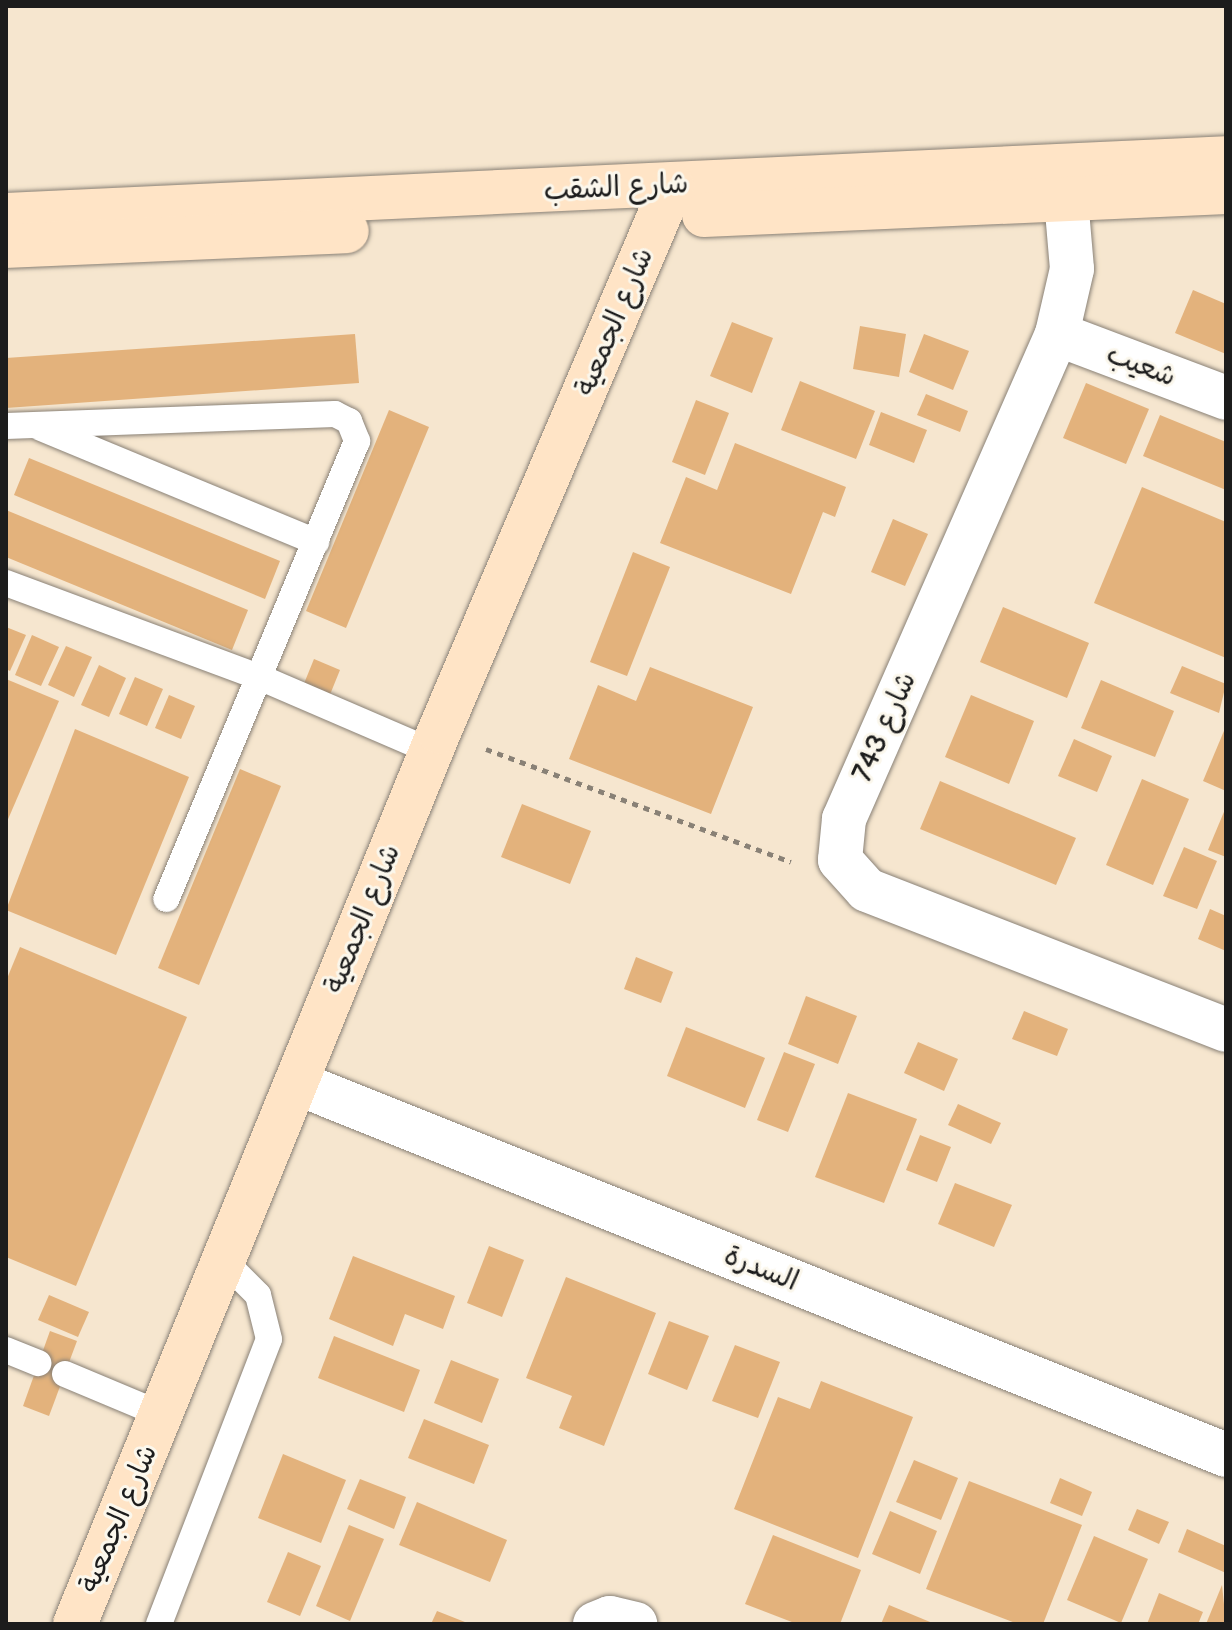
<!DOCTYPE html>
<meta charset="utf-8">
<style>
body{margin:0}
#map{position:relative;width:1232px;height:1630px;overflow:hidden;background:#f6e6cf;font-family:"Balsamiq Sans","Playpen Sans Arabic",sans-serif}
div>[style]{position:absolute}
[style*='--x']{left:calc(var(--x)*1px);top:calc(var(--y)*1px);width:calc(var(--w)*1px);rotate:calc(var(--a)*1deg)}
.building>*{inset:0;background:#e3b27c}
.path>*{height:5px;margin-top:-2.5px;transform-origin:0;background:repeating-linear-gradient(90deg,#898176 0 6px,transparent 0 12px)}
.roads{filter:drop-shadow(0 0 2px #898176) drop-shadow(0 0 2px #898176)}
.lane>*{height:26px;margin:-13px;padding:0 13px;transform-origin:13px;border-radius:13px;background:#fff}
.street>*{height:44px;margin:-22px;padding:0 22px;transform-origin:22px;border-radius:22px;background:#fff}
.secondary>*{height:44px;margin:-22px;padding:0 22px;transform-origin:22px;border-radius:22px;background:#ffe4c6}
span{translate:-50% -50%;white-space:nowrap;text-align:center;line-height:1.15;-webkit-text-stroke:6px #fbf7ec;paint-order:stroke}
.street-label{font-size:28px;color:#1c1c1c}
.frame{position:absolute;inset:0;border:8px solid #1c1c1c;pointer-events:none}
</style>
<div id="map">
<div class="building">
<div style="clip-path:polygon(1193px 290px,1226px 304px,1226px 354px,1175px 333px)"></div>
<div style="clip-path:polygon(732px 322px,773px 338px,752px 393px,710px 376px)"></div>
<div style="clip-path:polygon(860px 326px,906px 334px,899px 377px,853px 369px)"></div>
<div style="clip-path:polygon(355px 334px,359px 383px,6px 408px,6px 358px)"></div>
<div style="clip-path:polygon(924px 334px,969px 351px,953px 390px,909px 372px)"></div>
<div style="clip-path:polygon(800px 381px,875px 411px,856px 459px,781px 430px)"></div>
<div style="clip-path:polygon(1086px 383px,1149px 409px,1126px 464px,1063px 438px)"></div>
<div style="clip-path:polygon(926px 394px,968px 411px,960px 432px,917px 415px)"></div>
<div style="clip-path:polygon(696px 400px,729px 413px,705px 475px,672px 462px)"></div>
<div style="clip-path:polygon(389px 410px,429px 427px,346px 628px,306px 611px)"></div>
<div style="clip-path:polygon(881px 412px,927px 430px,914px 463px,869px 445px)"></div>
<div style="clip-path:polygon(1160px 415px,1226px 442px,1226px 490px,1143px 456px)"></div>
<div style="clip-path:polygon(735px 443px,846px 487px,835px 517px,823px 512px,791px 594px,660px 543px,686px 477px,717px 490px)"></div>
<div style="clip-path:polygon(29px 458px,280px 561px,265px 599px,14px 495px)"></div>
<div style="clip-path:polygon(1142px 487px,1226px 522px,1226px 658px,1094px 603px)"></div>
<div style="clip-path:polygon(6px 510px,248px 610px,232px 650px,6px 557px)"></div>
<div style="clip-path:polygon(893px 519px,928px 534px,905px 586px,871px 572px)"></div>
<div style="clip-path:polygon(633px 552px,670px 567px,627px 676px,590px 662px)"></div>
<div style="clip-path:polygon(1003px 607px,1089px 643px,1067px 698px,980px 662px)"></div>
<div style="clip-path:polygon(6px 627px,26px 635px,10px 671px,6px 669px)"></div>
<div style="clip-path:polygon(32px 635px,59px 647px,41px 686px,15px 675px)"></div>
<div style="clip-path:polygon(66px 646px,92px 657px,74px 697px,48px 685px)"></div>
<div style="clip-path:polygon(314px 659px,340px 670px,329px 697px,303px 686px)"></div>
<div style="clip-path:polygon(99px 665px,126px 678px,109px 717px,81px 705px)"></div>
<div style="clip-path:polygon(1182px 666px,1226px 684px,1219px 713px,1170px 693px)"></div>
<div style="clip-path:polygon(650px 667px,753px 707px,711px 814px,569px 759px,598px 685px,636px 701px)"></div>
<div style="clip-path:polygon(135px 677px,163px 689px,147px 726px,119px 714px)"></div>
<div style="clip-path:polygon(6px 679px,59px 701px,6px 824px)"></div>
<div style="clip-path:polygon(1101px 680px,1174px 711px,1155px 757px,1081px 728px)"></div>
<div style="clip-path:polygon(169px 695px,195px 706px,181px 739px,155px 728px)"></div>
<div style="clip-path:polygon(971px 695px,1034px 721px,1009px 784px,945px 757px)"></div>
<div style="clip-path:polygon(1226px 726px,1226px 791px,1203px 781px)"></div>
<div style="clip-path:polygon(75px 729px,189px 777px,116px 955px,6px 910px)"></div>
<div style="clip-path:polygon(1074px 739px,1112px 756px,1097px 792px,1058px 776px)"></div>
<div style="clip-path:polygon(240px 769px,281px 786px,199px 985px,158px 968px)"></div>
<div style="clip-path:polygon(1142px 779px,1189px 799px,1153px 885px,1106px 865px)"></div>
<div style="clip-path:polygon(940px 781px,1076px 838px,1056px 885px,920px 829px)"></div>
<div style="clip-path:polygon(522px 804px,591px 831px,570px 884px,501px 857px)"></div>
<div style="clip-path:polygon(1226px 807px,1226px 857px,1208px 850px)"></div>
<div style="clip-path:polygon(1184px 847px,1217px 861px,1197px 909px,1163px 896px)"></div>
<div style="clip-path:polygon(1210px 909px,1226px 916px,1226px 951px,1198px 939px)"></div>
<div style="clip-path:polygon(20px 947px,187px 1017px,76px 1286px,6px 1257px,6px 981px)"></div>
<div style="clip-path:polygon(636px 957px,673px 972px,661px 1003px,624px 989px)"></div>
<div style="clip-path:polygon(806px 996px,857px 1016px,838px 1064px,788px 1044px)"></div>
<div style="clip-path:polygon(1024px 1011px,1068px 1029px,1057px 1056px,1012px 1039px)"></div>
<div style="clip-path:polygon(686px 1027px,765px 1058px,745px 1108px,667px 1076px)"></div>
<div style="clip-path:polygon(918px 1042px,958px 1059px,944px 1091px,904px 1073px)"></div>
<div style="clip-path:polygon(784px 1052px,815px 1064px,788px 1132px,757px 1120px)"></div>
<div style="clip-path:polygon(848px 1093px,917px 1119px,884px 1203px,815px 1177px)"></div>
<div style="clip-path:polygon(958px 1104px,1001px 1123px,991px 1144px,948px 1125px)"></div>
<div style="clip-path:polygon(920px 1135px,951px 1147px,937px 1182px,906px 1170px)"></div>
<div style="clip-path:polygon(955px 1183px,1012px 1205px,994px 1247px,938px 1224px)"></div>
<div style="clip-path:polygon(489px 1246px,524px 1260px,502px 1317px,467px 1303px)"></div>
<div style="clip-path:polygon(353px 1256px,455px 1296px,443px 1329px,405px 1314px,393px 1346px,329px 1319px)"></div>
<div style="clip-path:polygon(566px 1277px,656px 1313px,604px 1446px,559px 1428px,572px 1396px,526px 1378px)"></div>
<div style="clip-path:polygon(49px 1295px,89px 1312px,78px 1337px,38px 1320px)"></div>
<div style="clip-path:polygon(669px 1321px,709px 1336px,687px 1390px,648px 1374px)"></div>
<div style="clip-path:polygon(50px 1331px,77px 1341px,49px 1416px,23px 1406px)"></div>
<div style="clip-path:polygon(334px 1336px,420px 1370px,404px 1412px,318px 1378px)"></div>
<div style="clip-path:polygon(735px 1345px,780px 1362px,758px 1418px,712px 1401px)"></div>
<div style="clip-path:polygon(451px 1360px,499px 1379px,482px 1423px,434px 1403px)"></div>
<div style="clip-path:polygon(821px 1381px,913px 1417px,858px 1558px,734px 1509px,778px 1397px,810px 1409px)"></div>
<div style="clip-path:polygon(424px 1419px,489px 1445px,474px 1484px,408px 1458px)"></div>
<div style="clip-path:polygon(283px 1454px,346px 1480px,321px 1543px,258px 1518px)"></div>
<div style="clip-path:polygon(914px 1460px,958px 1478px,941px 1520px,896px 1502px)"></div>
<div style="clip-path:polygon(1060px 1478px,1092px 1492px,1082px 1516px,1050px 1503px)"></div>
<div style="clip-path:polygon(360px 1479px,406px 1497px,394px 1529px,347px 1509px)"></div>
<div style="clip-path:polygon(969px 1481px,1082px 1525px,1043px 1624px,1018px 1624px,926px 1589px)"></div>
<div style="clip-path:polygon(417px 1502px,507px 1540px,490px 1582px,399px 1545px)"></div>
<div style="clip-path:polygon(1137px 1509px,1169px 1522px,1159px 1544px,1128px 1530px)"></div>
<div style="clip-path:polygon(890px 1511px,937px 1531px,920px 1574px,872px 1554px)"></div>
<div style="clip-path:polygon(349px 1525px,384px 1539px,350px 1621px,316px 1606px)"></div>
<div style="clip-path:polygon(1187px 1529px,1226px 1546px,1226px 1573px,1178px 1552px)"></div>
<div style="clip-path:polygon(773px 1535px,861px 1570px,840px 1624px,797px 1624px,745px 1604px)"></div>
<div style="clip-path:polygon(1094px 1536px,1148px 1559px,1121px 1623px,1067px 1600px)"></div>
<div style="clip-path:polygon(288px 1552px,321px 1566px,300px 1616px,267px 1602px)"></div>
<div style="clip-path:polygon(1222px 1585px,1226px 1624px,1206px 1624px)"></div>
<div style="clip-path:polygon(1159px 1593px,1203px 1612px,1198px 1624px,1147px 1624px)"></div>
<div style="clip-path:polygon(889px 1605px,935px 1624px,881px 1624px)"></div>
<div style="clip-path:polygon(437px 1611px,470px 1624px,431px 1624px)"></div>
</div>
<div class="path">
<div style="--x:486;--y:749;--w:325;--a:20.3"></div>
</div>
<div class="roads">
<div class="lane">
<div style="--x:6;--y:426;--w:329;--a:-2.1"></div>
<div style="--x:335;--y:414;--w:16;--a:27"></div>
<div style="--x:349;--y:421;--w:22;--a:68"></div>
<div style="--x:357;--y:441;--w:496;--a:112.6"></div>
<div style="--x:41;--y:428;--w:298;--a:22.5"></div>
<div style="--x:6;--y:583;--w:270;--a:20.4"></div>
<div style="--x:259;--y:677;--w:187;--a:23.3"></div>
<div style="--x:6;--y:1350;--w:35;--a:22"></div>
<div style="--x:65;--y:1374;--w:106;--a:22.7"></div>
<div style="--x:159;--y:1624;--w:305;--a:-68.9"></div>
<div style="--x:269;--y:1339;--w:45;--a:-104"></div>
<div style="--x:258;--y:1295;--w:47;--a:-135"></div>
</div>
<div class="street">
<div style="--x:1066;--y:199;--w:70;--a:85.1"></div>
<div style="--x:1072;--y:269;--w:67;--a:103"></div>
<div style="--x:1057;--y:334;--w:530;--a:113.71"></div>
<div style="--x:844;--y:819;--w:41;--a:95.6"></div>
<div style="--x:840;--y:860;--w:40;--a:48"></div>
<div style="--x:867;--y:890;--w:385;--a:21.3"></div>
<div style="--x:1057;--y:334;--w:181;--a:20.7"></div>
<div style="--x:297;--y:1083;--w:1001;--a:21.82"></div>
<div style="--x:595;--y:1624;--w:16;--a:-22"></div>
<div style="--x:610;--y:1618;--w:26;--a:13"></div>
</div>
<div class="secondary">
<div style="--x:6;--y:215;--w:1221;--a:-2.67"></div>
<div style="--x:704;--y:215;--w:523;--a:-2.52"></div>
<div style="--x:6;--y:246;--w:341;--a:-2.5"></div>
<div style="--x:75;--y:1624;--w:963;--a:-67.8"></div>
<div style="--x:439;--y:732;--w:594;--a:-66.89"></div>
</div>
</div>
<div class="street-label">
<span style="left:616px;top:188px;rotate:-3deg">شارع الشقب</span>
<span style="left:615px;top:322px;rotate:-67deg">شارع الجمعية</span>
<span style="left:1141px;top:366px;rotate:21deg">شعيب</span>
<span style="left:885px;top:727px;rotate:-66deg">شارع 743</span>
<span style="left:363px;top:919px;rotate:-68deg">شارع الجمعية</span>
<span style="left:761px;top:1269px;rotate:22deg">السدرة</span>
<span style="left:119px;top:1519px;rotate:-67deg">شارع الجمعية</span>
</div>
<div class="frame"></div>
</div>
